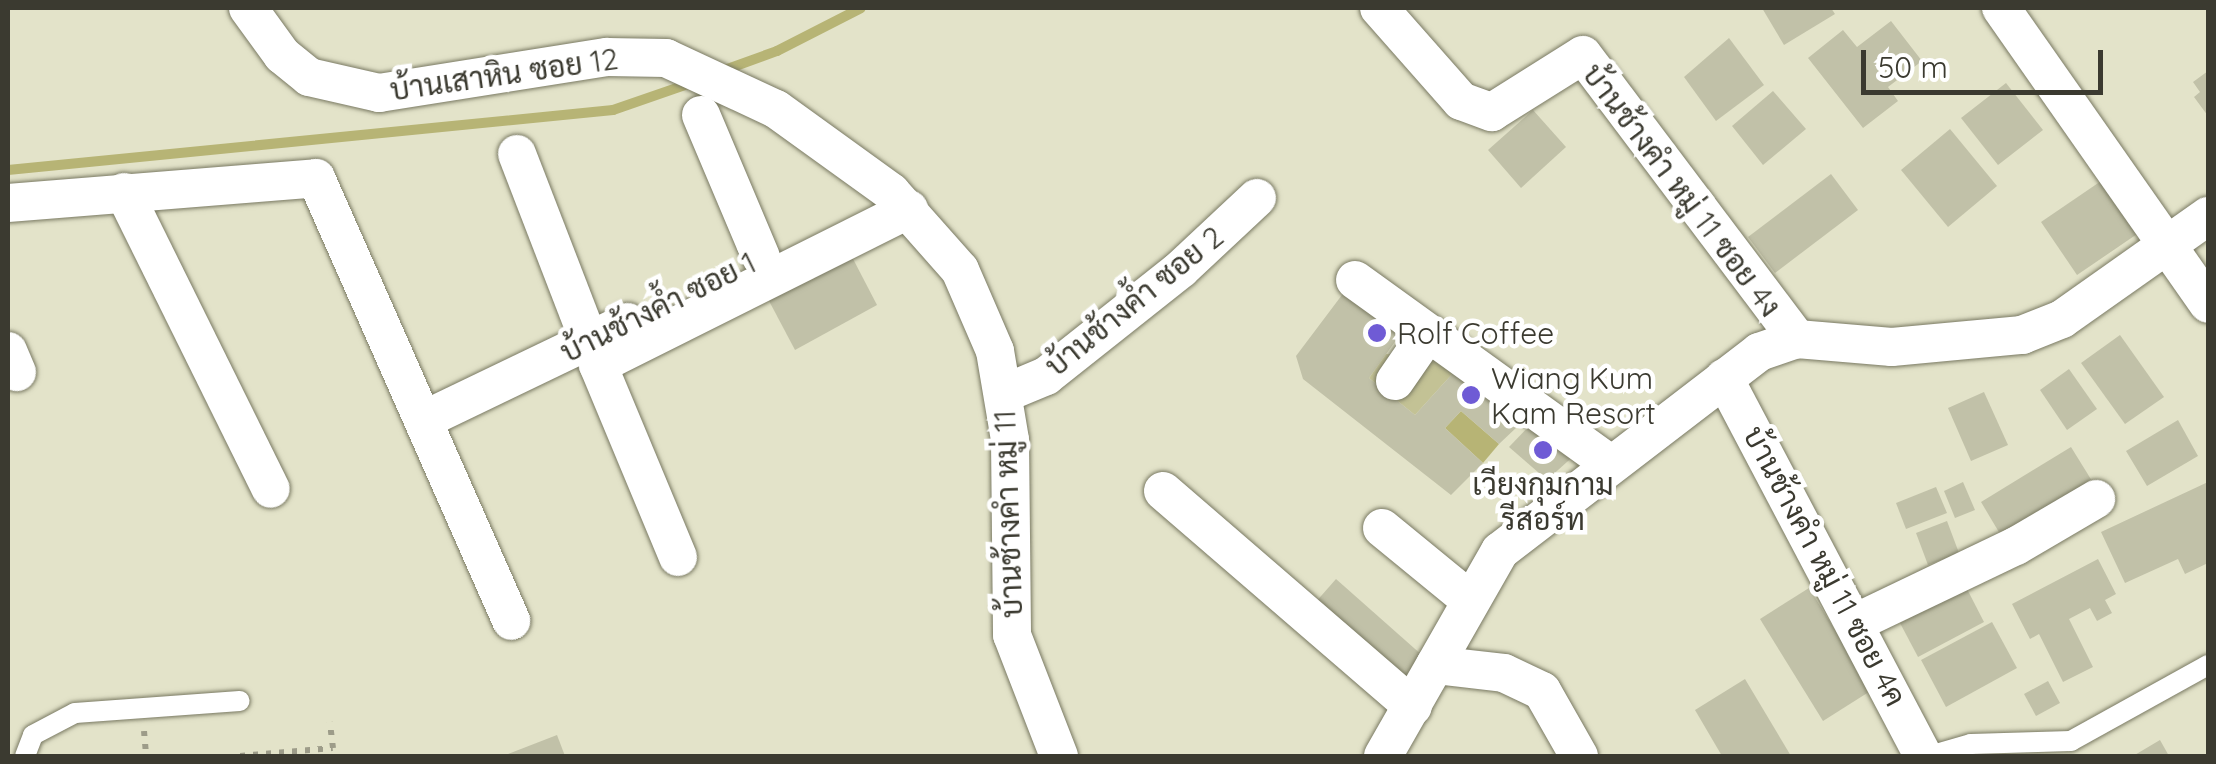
<!DOCTYPE html>
<meta charset="utf-8">
<style>
body{margin:0}
#map{position:relative;width:2216px;height:764px;overflow:hidden;background:#e3e3c9;font-family:Quicksand,Sarabun,sans-serif}
div>[style]{position:absolute}
[style*='--x']{left:calc(var(--x)*1px);top:calc(var(--y)*1px);width:calc(var(--w)*1px);rotate:calc(var(--a)*1deg)}
.green>*{inset:0;background:#c3c295}
.water>*{inset:0;background:#b7b475}
.stream>*{height:10px;margin:-5px;padding:0 5px;transform-origin:5px;border-radius:5px;background:#b7b475}
.building>*{inset:0;background:#c1c1a8}
.path>*{height:6px;margin-top:-3px;transform-origin:0;background:repeating-linear-gradient(90deg,#9d9c89 0 5px,transparent 0 13px)}
.roads{filter:drop-shadow(0 0 2px #797962) drop-shadow(0 0 2px #797962)}
.service>*{height:20px;margin:-10px;padding:0 10px;transform-origin:10px;border-radius:10px;background:#fff}
.minor>*{height:38px;margin:-19px;padding:0 19px;transform-origin:19px;border-radius:19px;background:#fff}
.dots>*{width:28px;height:28px;translate:-50% -50%;box-sizing:border-box;border:5px solid #fff;border-radius:50%}
span{translate:-50% -50%;white-space:nowrap;text-align:center;line-height:1.15;-webkit-text-stroke:9px #fff;paint-order:stroke}
.street-label{font-size:30px;color:#3b3a30}
.poi-label{font-size:30px;color:#3b3a30}
.left{translate:0 -50%;text-align:left}
.frame{position:absolute;inset:0;border:10px solid #3b3a30;pointer-events:none}
.scale{position:absolute;left:1861px;top:50px;width:242px;height:45px;box-sizing:border-box;border:5px solid #3b3a30;border-top:0;padding-left:12px;font-size:30px;line-height:35px;white-space:nowrap;color:#3b3a30;-webkit-text-stroke:8px #fff;paint-order:stroke}
</style>
<div id="map">
<div class="green">
<div style="clip-path:polygon(1386px 354px,1411px 356px,1463px 362px,1415px 415px,1369px 378px)"></div>
</div>
<div class="water">
<div style="clip-path:polygon(1461px 411px,1499px 444px,1483px 463px,1445px 428px)"></div>
</div>
<div class="stream">
<div style="--x:719;--y:72;--w:62;--a:-19.9"></div>
<div style="--x:777;--y:51;--w:94;--a:-27.1"></div>
<div style="--x:8;--y:170;--w:608;--a:-5.66"></div>
<div style="--x:613;--y:110;--w:86;--a:-19.1"></div>
</div>
<div class="building">
<div style="clip-path:polygon(1762px 8px,1831px 8px,1835px 14px,1784px 45px)"></div>
<div style="clip-path:polygon(1891px 21px,1922px 61px,1888px 87px,1898px 101px,1863px 128px,1808px 58px,1843px 30px,1857px 47px)"></div>
<div style="clip-path:polygon(1729px 38px,1764px 85px,1716px 121px,1684px 77px)"></div>
<div style="clip-path:polygon(2208px 71px,2208px 116px,2194px 97px,2200px 92px,2193px 82px)"></div>
<div style="clip-path:polygon(2006px 83px,2043px 130px,1998px 165px,1961px 118px)"></div>
<div style="clip-path:polygon(1773px 91px,1806px 129px,1763px 165px,1732px 126px)"></div>
<div style="clip-path:polygon(1533px 110px,1566px 147px,1521px 188px,1488px 150px)"></div>
<div style="clip-path:polygon(1950px 129px,1997px 186px,1948px 227px,1901px 170px)"></div>
<div style="clip-path:polygon(1831px 174px,1858px 210px,1775px 273px,1748px 237px)"></div>
<div style="clip-path:polygon(2107px 177px,2143px 230px,2077px 275px,2041px 222px)"></div>
<div style="clip-path:polygon(851px 255px,877px 305px,795px 350px,768px 299px)"></div>
<div style="clip-path:polygon(1351px 283px,1367px 311px,1399px 336px,1369px 378px,1415px 415px,1463px 362px,1533px 412px,1499px 444px,1461px 411px,1445px 428px,1483px 463px,1451px 495px,1303px 379px,1296px 356px)"></div>
<div style="clip-path:polygon(2120px 335px,2164px 397px,2125px 424px,2081px 363px)"></div>
<div style="clip-path:polygon(2069px 369px,2097px 409px,2067px 430px,2040px 390px)"></div>
<div style="clip-path:polygon(1984px 392px,2008px 445px,1971px 461px,1948px 408px)"></div>
<div style="clip-path:polygon(1535px 420px,1578px 452px,1547px 480px,1509px 447px)"></div>
<div style="clip-path:polygon(2178px 420px,2198px 456px,2147px 486px,2126px 451px)"></div>
<div style="clip-path:polygon(2071px 447px,2097px 489px,2006px 544px,1981px 502px)"></div>
<div style="clip-path:polygon(1963px 482px,1975px 510px,1955px 518px,1944px 491px)"></div>
<div style="clip-path:polygon(2208px 482px,2208px 563px,2185px 574px,2178px 559px,2125px 583px,2101px 532px)"></div>
<div style="clip-path:polygon(1936px 487px,1947px 513px,1906px 529px,1896px 503px)"></div>
<div style="clip-path:polygon(1947px 521px,1959px 553px,1928px 565px,1916px 533px)"></div>
<div style="clip-path:polygon(2098px 559px,2116px 594px,2105px 600px,2112px 613px,2097px 621px,2090px 608px,2069px 619px,2093px 667px,2063px 682px,2039px 634px,2030px 639px,2012px 604px)"></div>
<div style="clip-path:polygon(1336px 579px,1423px 656px,1394px 688px,1307px 612px)"></div>
<div style="clip-path:polygon(1966px 587px,1984px 622px,1918px 657px,1900px 623px)"></div>
<div style="clip-path:polygon(1809px 588px,1872px 690px,1823px 721px,1760px 619px)"></div>
<div style="clip-path:polygon(1992px 622px,2017px 668px,1946px 707px,1921px 660px)"></div>
<div style="clip-path:polygon(1745px 679px,1791px 756px,1722px 756px,1695px 710px)"></div>
<div style="clip-path:polygon(2048px 681px,2060px 703px,2036px 716px,2024px 694px)"></div>
<div style="clip-path:polygon(557px 735px,565px 756px,503px 756px)"></div>
<div style="clip-path:polygon(2160px 740px,2169px 756px,2133px 756px)"></div>
</div>
<div class="path">
<div style="--x:144;--y:731;--w:25;--a:85"></div>
<div style="--x:240;--y:756;--w:93;--a:-4.9"></div>
<div style="--x:333;--y:748;--w:26;--a:-97"></div>
</div>
<div class="roads">
<div class="service">
<div style="--x:25;--y:756;--w:22;--a:-69"></div>
<div style="--x:33;--y:735;--w:47;--a:-27.6"></div>
<div style="--x:75;--y:713;--w:165;--a:-4.2"></div>
<div style="--x:1929;--y:756;--w:44;--a:-15.9"></div>
<div style="--x:1971;--y:744;--w:100;--a:-1.7"></div>
<div style="--x:2071;--y:741;--w:157;--a:-29"></div>
</div>
<div class="minor">
<div style="--x:248;--y:8;--w:58;--a:54.1"></div>
<div style="--x:282;--y:55;--w:35;--a:39"></div>
<div style="--x:309;--y:77;--w:72;--a:12.9"></div>
<div style="--x:379;--y:93;--w:231;--a:-9"></div>
<div style="--x:607;--y:57;--w:59;--a:1"></div>
<div style="--x:666;--y:58;--w:121;--a:24.9"></div>
<div style="--x:776;--y:109;--w:142;--a:35.8"></div>
<div style="--x:891;--y:192;--w:104;--a:48.5"></div>
<div style="--x:960;--y:270;--w:88;--a:66.6"></div>
<div style="--x:995;--y:351;--w:90;--a:80.4"></div>
<div style="--x:1010;--y:440;--w:195;--a:89.4"></div>
<div style="--x:1012;--y:635;--w:130;--a:68.8"></div>
<div style="--x:1379;--y:8;--w:124;--a:48.6"></div>
<div style="--x:1461;--y:101;--w:33;--a:20"></div>
<div style="--x:1492;--y:112;--w:107;--a:-32.1"></div>
<div style="--x:1583;--y:55;--w:356;--a:53"></div>
<div style="--x:2001;--y:8;--w:361;--a:55"></div>
<div style="--x:701;--y:115;--w:154;--a:67.1"></div>
<div style="--x:517;--y:154;--w:200;--a:68.9"></div>
<div style="--x:124;--y:192;--w:331;--a:63.7"></div>
<div style="--x:8;--y:203;--w:309;--a:-4.6"></div>
<div style="--x:316;--y:178;--w:484;--a:66.2"></div>
<div style="--x:1355;--y:280;--w:314;--a:35.8"></div>
<div style="--x:8;--y:351;--w:23;--a:67"></div>
<div style="--x:1724;--y:378;--w:427;--a:62.2"></div>
<div style="--x:1395;--y:381;--w:55;--a:-55.4"></div>
<div style="--x:1003;--y:394;--w:47;--a:-22.7"></div>
<div style="--x:1046;--y:376;--w:172;--a:-38.4"></div>
<div style="--x:1181;--y:269;--w:104;--a:-43.1"></div>
<div style="--x:424;--y:420;--w:226;--a:-25.7"></div>
<div style="--x:1163;--y:491;--w:330;--a:40.8"></div>
<div style="--x:1382;--y:528;--w:114;--a:39.3"></div>
<div style="--x:678;--y:557;--w:208;--a:-112.6"></div>
<div style="--x:598;--y:365;--w:348;--a:-26.6"></div>
<div style="--x:1855;--y:623;--w:178;--a:-25.6"></div>
<div style="--x:2016;--y:546;--w:93;--a:-30.4"></div>
<div style="--x:1435;--y:665;--w:69;--a:6.6"></div>
<div style="--x:1504;--y:673;--w:42;--a:25.3"></div>
<div style="--x:1542;--y:691;--w:75;--a:60.4"></div>
<div style="--x:1383;--y:756;--w:236;--a:-60.3"></div>
<div style="--x:1500;--y:551;--w:327;--a:-37.5"></div>
<div style="--x:1759;--y:352;--w:40;--a:-18.9"></div>
<div style="--x:1797;--y:339;--w:95;--a:4.8"></div>
<div style="--x:1892;--y:347;--w:131;--a:-5.3"></div>
<div style="--x:2022;--y:335;--w:43;--a:-21.8"></div>
<div style="--x:2062;--y:319;--w:179;--a:-35.2"></div>
</div>
</div>
<div class="dots">
<div style="left:1377px;top:333px;background:#6f5bd5"></div>
<div style="left:1471px;top:395px;background:#6f5bd5"></div>
<div style="left:1543px;top:450px;background:#6f5bd5"></div>
</div>
<div class="street-label">
<span style="left:504px;top:74px;rotate:-8deg">บ้านเสาหิน ซอย 12</span>
<span style="left:1682px;top:190px;rotate:53deg">บ้านช้างคำ หมู่ 11 ซอย 4ง</span>
<span style="left:1134px;top:301px;rotate:-39deg">บ้านช้างค้ำ ซอย 2</span>
<span style="left:658px;top:307px;rotate:-26deg">บ้านช้างค้ำ ซอย 1</span>
<span style="left:1008px;top:514px;rotate:-92deg">บ้านช้างคำ หมู่ 11</span>
<span style="left:1825px;top:566px;rotate:62deg">บ้านช้างคำ หมู่ 11 ซอย 4ค</span>
</div>
<div class="poi-label">
<span class="left" style="left:1397px;top:333px">Rolf Coffee</span>
<span class="left" style="left:1491px;top:395px">Wiang Kum<br>Kam Resort</span>
<span style="left:1543px;top:501px">เวียงกุมกาม<br>รีสอร์ท</span>
</div>
<div class="frame"></div>
<div class="scale">50 m</div>
</div>
